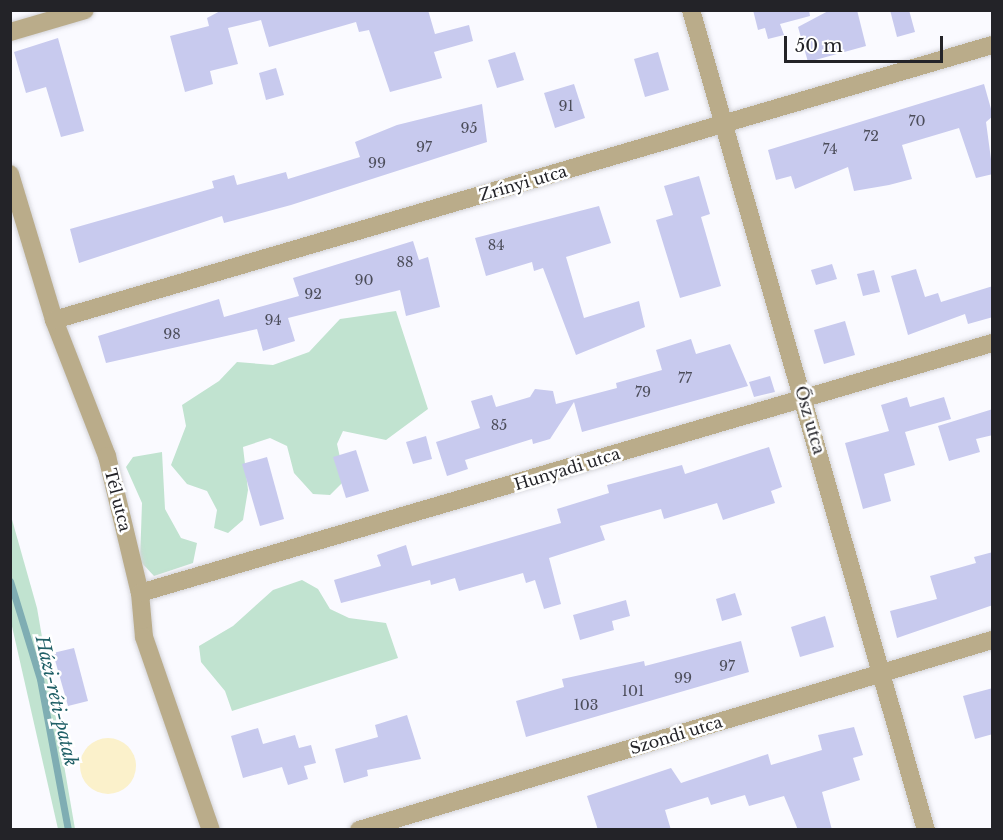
<!DOCTYPE html>
<meta charset="utf-8">
<style>
body{margin:0}
#map{position:relative;width:1003px;height:840px;overflow:hidden;background:#fafaff;font-family:"Libre Baskerville",serif}
div>[style]{position:absolute}
[style*='--x']{left:calc(var(--x)*1px);top:calc(var(--y)*1px);width:calc(var(--w)*1px);rotate:calc(var(--a)*1deg)}
.green>*{inset:0;background:#c1e3d0}
.sand>*{inset:0;background:#fbf1cb}
.round{border-radius:50%}
.stream>*{height:7px;margin:-3.5px;padding:0 3.5px;transform-origin:3.5px;border-radius:3.5px;background:#7fadb3}
.building>*{inset:0;background:#c8caee}
.roads{filter:drop-shadow(0 0 2px #d3d3d8) drop-shadow(0 0 2px #d3d3d8)}
.street>*{height:18px;margin:-9px;padding:0 9px;transform-origin:9px;border-radius:9px;background:#baac8a}
span{translate:-50% -50%;white-space:nowrap;text-align:center;line-height:1.15;-webkit-text-stroke:5px #fff;paint-order:stroke}
.number-label{font-size:14px;color:#4c4d5a}
.number-label span{-webkit-text-stroke-width:0}
.street-label{font-size:16px;color:#232328}
.water-label{font-size:18px;color:#1f5f66;font-style:italic}
.frame{position:absolute;inset:0;border:12px solid #232328;pointer-events:none}
.scale{position:absolute;left:784px;top:36px;width:159px;height:27px;box-sizing:border-box;border:3px solid #232328;border-top:0;padding-left:8px;font-size:18px;line-height:21px;white-space:nowrap;color:#232328;-webkit-text-stroke:4px #fff;paint-order:stroke}
</style>
<div id="map">
<div class="green">
<div style="clip-path:polygon(396px 311px,428px 409px,386px 440px,343px 431px,337px 444px,345px 480px,330px 495px,313px 494px,294px 473px,287px 446px,270px 438px,243px 447px,248px 490px,243px 520px,228px 533px,214px 528px,217px 510px,207px 491px,187px 484px,171px 465px,186px 426px,182px 405px,219px 381px,237px 362px,273px 365px,309px 352px,340px 319px)"></div>
<div style="clip-path:polygon(162px 452px,165px 509px,181px 538px,197px 543px,193px 563px,154px 576px,140px 561px,142px 503px,126px 467px,133px 457px)"></div>
<div style="clip-path:polygon(11px 516px,37px 608px,75px 829px,58px 829px,11px 622px)"></div>
<div style="clip-path:polygon(302px 580px,318px 589px,330px 609px,349px 618px,386px 623px,398px 658px,232px 711px,225px 691px,201px 662px,199px 646px,233px 626px,273px 590px)"></div>
</div>
<div class="sand">
<div class="round" style="left:80px;top:738px;width:56px;height:56px"></div>
</div>
<div class="stream">
<div style="--x:10;--y:581;--w:102;--a:73"></div>
<div style="--x:40;--y:679;--w:154;--a:79.5"></div>
</div>
<div class="building">
<div style="clip-path:polygon(222px 10px,428px 10px,435px 34px,469px 25px,473px 41px,434px 52px,442px 78px,390px 92px,369px 30px,359px 32px,356px 22px,269px 47px,261px 20px,228px 28px,238px 64px,210px 71px,213px 84px,185px 92px,170px 36px,209px 26px,207px 18px)"></div>
<div style="clip-path:polygon(753px 10px,809px 10px,810px 16px,780px 24px,784px 35px,768px 39px,765px 28px,758px 30px)"></div>
<div style="clip-path:polygon(830px 10px,857px 10px,866px 46px,808px 62px,798px 27px)"></div>
<div style="clip-path:polygon(890px 10px,909px 10px,915px 32px,897px 37px)"></div>
<div style="clip-path:polygon(58px 38px,84px 131px,61px 137px,46px 87px,26px 93px,14px 52px)"></div>
<div style="clip-path:polygon(515px 52px,524px 80px,497px 88px,488px 60px)"></div>
<div style="clip-path:polygon(658px 52px,669px 90px,645px 97px,634px 59px)"></div>
<div style="clip-path:polygon(276px 68px,284px 95px,266px 100px,259px 73px)"></div>
<div style="clip-path:polygon(574px 84px,585px 118px,555px 128px,544px 93px)"></div>
<div style="clip-path:polygon(984px 84px,993px 116px,986px 122px,993px 174px,976px 178px,959px 128px,902px 145px,912px 179px,889px 185px,854px 191px,848px 167px,795px 189px,791px 176px,776px 180px,768px 150px)"></div>
<div style="clip-path:polygon(482px 104px,487px 142px,291px 205px,224px 223px,222px 216px,79px 263px,70px 229px,214px 188px,212px 181px,234px 175px,237px 185px,286px 172px,288px 179px,360px 157px,355px 142px,397px 125px)"></div>
<div style="clip-path:polygon(699px 176px,710px 214px,701px 217px,721px 286px,680px 298px,656px 220px,673px 215px,664px 186px)"></div>
<div style="clip-path:polygon(599px 206px,611px 243px,566px 257px,584px 318px,639px 301px,645px 327px,576px 355px,543px 268px,534px 271px,532px 262px,486px 276px,475px 238px)"></div>
<div style="clip-path:polygon(413px 241px,419px 260px,428px 257px,440px 307px,406px 316px,400px 290px,288px 318px,295px 341px,263px 351px,257px 329px,106px 363px,98px 336px,219px 299px,224px 317px,299px 296px,293px 278px)"></div>
<div style="clip-path:polygon(832px 264px,837px 279px,816px 285px,811px 270px)"></div>
<div style="clip-path:polygon(916px 269px,925px 297px,938px 293px,941px 302px,993px 286px,993px 317px,968px 324px,965px 314px,908px 335px,891px 276px)"></div>
<div style="clip-path:polygon(874px 270px,880px 292px,863px 296px,857px 274px)"></div>
<div style="clip-path:polygon(845px 321px,855px 355px,824px 364px,814px 330px)"></div>
<div style="clip-path:polygon(691px 339px,696px 354px,730px 344px,748px 386px,582px 432px,574px 402px,550px 439px,533px 444px,532px 439px,465px 460px,468px 469px,447px 476px,436px 442px,480px 428px,471px 401px,492px 395px,496px 407px,530px 397px,535px 389px,553px 391px,556px 404px,617px 388px,616px 383px,662px 370px,656px 350px)"></div>
<div style="clip-path:polygon(770px 376px,775px 392px,754px 397px,749px 382px)"></div>
<div style="clip-path:polygon(907px 397px,910px 407px,944px 397px,951px 419px,905px 432px,915px 465px,884px 474px,891px 501px,863px 509px,845px 443px,889px 431px,881px 405px)"></div>
<div style="clip-path:polygon(993px 409px,993px 435px,976px 439px,980px 452px,949px 461px,938px 426px)"></div>
<div style="clip-path:polygon(426px 436px,432px 459px,413px 464px,406px 442px)"></div>
<div style="clip-path:polygon(769px 447px,782px 487px,771px 491px,775px 503px,723px 520px,717px 503px,664px 519px,661px 509px,600px 526px,605px 540px,549px 558px,561px 604px,544px 609px,535px 580px,526px 583px,523px 573px,459px 591px,455px 578px,431px 585px,430px 580px,341px 603px,334px 580px,381px 566px,377px 555px,406px 545px,412px 566px,561px 523px,557px 509px,609px 493px,607px 485px,682px 465px,685px 474px)"></div>
<div style="clip-path:polygon(356px 450px,369px 491px,346px 498px,333px 457px)"></div>
<div style="clip-path:polygon(267px 457px,284px 519px,260px 526px,242px 464px)"></div>
<div style="clip-path:polygon(993px 552px,993px 605px,897px 638px,890px 611px,937px 599px,930px 576px,976px 563px,974px 557px)"></div>
<div style="clip-path:polygon(735px 593px,742px 615px,722px 621px,716px 599px)"></div>
<div style="clip-path:polygon(626px 600px,630px 616px,612px 621px,614px 630px,580px 640px,573px 615px)"></div>
<div style="clip-path:polygon(825px 616px,834px 647px,800px 657px,791px 627px)"></div>
<div style="clip-path:polygon(741px 641px,749px 672px,526px 737px,516px 701px,564px 687px,562px 679px,644px 661px,645px 666px)"></div>
<div style="clip-path:polygon(74px 648px,88px 701px,68px 706px,53px 653px)"></div>
<div style="clip-path:polygon(993px 688px,993px 734px,975px 739px,963px 696px)"></div>
<div style="clip-path:polygon(407px 715px,421px 759px,367px 770px,368px 776px,344px 783px,335px 749px,378px 737px,375px 725px)"></div>
<div style="clip-path:polygon(854px 727px,863px 755px,853px 758px,860px 780px,822px 792px,832px 830px,798px 830px,784px 796px,749px 806px,745px 795px,711px 805px,708px 797px,665px 810px,671px 830px,598px 830px,587px 796px,671px 768px,681px 783px,768px 754px,771px 765px,822px 750px,818px 735px)"></div>
<div style="clip-path:polygon(258px 728px,263px 744px,295px 735px,299px 748px,311px 745px,316px 763px,304px 766px,308px 779px,288px 785px,282px 767px,243px 778px,231px 736px)"></div>
</div>
<div class="roads">
<div class="street">
<div style="--x:691;--y:10;--w:853;--a:74.01"></div>
<div style="--x:10;--y:32;--w:78;--a:-16.3"></div>
<div style="--x:10;--y:174;--w:152;--a:73.2"></div>
<div style="--x:54;--y:320;--w:146;--a:68.7"></div>
<div style="--x:107;--y:456;--w:141;--a:76.5"></div>
<div style="--x:140;--y:593;--w:44;--a:84.8"></div>
<div style="--x:144;--y:637;--w:204;--a:70.9"></div>
<div style="--x:54;--y:320;--w:977;--a:-16.34"></div>
<div style="--x:140;--y:593;--w:888;--a:-16.35"></div>
<div style="--x:359;--y:830;--w:661;--a:-16.71"></div>
</div>
</div>
<div class="number-label">
<span style="left:566px;top:106px">91</span>
<span style="left:917px;top:121px">70</span>
<span style="left:469px;top:128px">95</span>
<span style="left:871px;top:136px">72</span>
<span style="left:424px;top:147px">97</span>
<span style="left:830px;top:149px">74</span>
<span style="left:377px;top:163px">99</span>
<span style="left:496px;top:245px">84</span>
<span style="left:405px;top:262px">88</span>
<span style="left:364px;top:280px">90</span>
<span style="left:313px;top:294px">92</span>
<span style="left:273px;top:320px">94</span>
<span style="left:172px;top:334px">98</span>
<span style="left:685px;top:378px">77</span>
<span style="left:643px;top:392px">79</span>
<span style="left:499px;top:425px">85</span>
<span style="left:727px;top:666px">97</span>
<span style="left:683px;top:678px">99</span>
<span style="left:633px;top:691px">101</span>
<span style="left:586px;top:705px">103</span>
</div>
<div class="street-label">
<span style="left:523px;top:183px;rotate:-16deg">Zrínyi utca</span>
<span style="left:810px;top:420px;rotate:74deg">Ősz utca</span>
<span style="left:567px;top:469px;rotate:-17deg">Hunyadi utca</span>
<span style="left:118px;top:500px;rotate:76deg">Tél utca</span>
<span style="left:676px;top:735px;rotate:-17deg">Szondi utca</span>
</div>
<div class="water-label">
<span style="left:56px;top:701px;rotate:77deg">Házi-réti-patak</span>
</div>
<div class="frame"></div>
<div class="scale">50 m</div>
</div>
